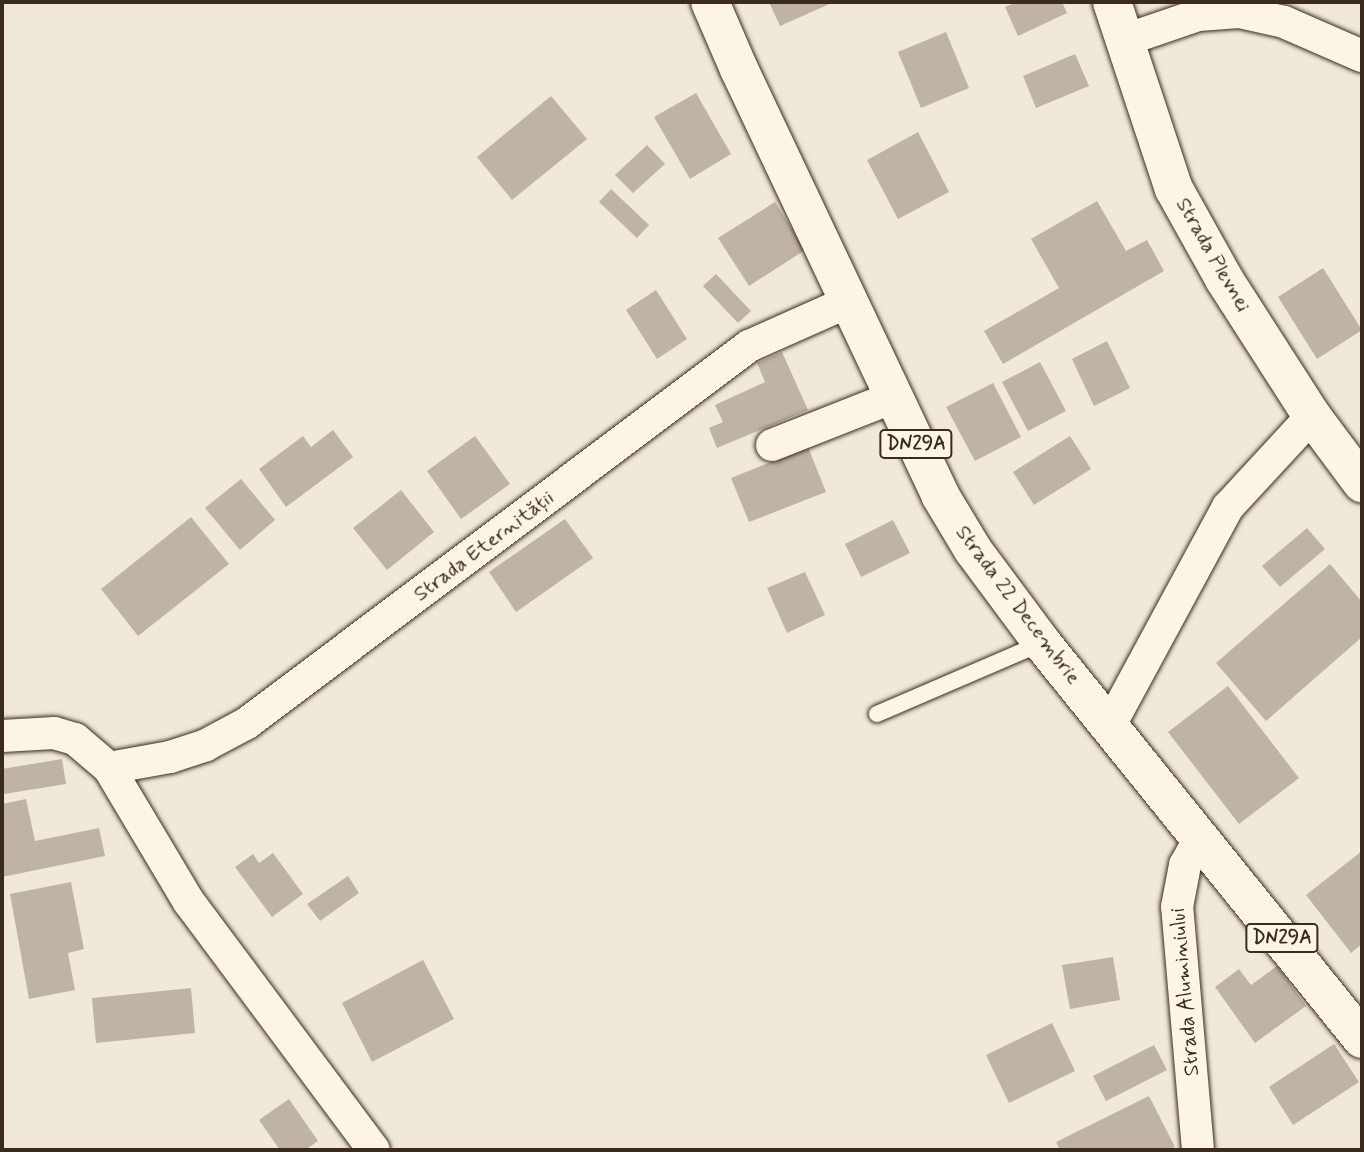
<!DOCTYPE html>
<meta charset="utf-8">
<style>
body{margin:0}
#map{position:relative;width:1364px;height:1152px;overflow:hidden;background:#f0e9d9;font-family:Mynerve,sans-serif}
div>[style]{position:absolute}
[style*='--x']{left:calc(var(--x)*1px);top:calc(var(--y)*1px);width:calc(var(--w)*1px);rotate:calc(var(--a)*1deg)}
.building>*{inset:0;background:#beb3a4}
.roads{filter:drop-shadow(0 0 2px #3b2a1e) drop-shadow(0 0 2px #3b2a1e)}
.lane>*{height:16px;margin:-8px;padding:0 8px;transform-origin:8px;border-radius:8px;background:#fcf5e5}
.street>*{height:32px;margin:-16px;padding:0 16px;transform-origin:16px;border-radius:16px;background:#fcf5e5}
.secondary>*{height:38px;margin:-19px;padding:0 19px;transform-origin:19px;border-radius:19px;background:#fcf5e5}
.primary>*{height:38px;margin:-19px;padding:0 19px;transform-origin:19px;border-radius:19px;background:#fcf5e5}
span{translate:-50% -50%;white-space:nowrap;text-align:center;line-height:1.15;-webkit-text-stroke:6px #fcf5e5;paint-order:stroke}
.shield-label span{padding:2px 5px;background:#fcf5e5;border:2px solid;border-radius:5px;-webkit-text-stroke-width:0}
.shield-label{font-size:19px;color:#3b2a1e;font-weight:700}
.street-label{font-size:21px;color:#3b2a1e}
.frame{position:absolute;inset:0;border:4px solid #3b2a1e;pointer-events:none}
</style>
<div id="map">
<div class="building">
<div style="clip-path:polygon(769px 2px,834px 2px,780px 26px)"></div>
<div style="clip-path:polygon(1017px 2px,1062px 2px,1067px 13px,1018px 36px,1005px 7px)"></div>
<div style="clip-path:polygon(946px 32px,969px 88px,921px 108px,898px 52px)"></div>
<div style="clip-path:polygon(1075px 54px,1089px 86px,1036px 108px,1023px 76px)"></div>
<div style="clip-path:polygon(696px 93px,731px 154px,690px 179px,654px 117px)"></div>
<div style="clip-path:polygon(551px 96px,587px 139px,512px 200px,477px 157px)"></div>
<div style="clip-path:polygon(918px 132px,949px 192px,898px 219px,867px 160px)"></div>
<div style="clip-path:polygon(647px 145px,665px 164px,633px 193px,615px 175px)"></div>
<div style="clip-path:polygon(611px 189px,649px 225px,637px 238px,599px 202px)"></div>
<div style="clip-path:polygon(1097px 201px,1126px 251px,1147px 240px,1164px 271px,1003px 364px,984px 331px,1059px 288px,1031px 239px)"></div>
<div style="clip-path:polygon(775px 202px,805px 250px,749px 286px,718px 238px)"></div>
<div style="clip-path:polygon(1323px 268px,1362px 330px,1317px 359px,1278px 297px)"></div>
<div style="clip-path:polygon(716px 274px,751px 311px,738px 323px,703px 286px)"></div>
<div style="clip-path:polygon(656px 290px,687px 339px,657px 359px,626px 310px)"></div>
<div style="clip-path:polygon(1107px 341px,1130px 388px,1094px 406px,1072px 359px)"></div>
<div style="clip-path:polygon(782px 352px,808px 410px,717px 448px,709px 428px,723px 422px,715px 405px,765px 382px,757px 363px)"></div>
<div style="clip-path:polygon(1040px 362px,1066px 411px,1028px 431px,1002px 382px)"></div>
<div style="clip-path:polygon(993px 383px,1021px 437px,975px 461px,946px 407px)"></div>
<div style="clip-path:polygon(333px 430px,353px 457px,286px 507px,259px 469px,303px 436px,311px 447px)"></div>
<div style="clip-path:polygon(475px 436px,510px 484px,461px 519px,427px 471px)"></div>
<div style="clip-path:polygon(1070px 436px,1091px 469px,1034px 505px,1013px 472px)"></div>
<div style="clip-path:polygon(808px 447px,826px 492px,749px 522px,731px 478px)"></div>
<div style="clip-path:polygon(241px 479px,275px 520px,240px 550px,205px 508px)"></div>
<div style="clip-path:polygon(401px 490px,434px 532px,387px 570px,353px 528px)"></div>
<div style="clip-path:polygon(191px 517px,229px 564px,138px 636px,101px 589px)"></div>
<div style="clip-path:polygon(565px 519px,593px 558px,516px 612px,489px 572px)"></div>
<div style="clip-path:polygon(893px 520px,910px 553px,861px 577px,845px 544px)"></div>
<div style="clip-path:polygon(1307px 528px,1325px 549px,1280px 587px,1262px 566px)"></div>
<div style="clip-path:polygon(1330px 564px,1362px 602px,1362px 637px,1266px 721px,1216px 663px)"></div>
<div style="clip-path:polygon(805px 572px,825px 615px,787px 633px,767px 588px)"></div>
<div style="clip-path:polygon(1228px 686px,1299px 778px,1239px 824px,1168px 732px)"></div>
<div style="clip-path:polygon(62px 759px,66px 784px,4px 794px,2px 769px)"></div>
<div style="clip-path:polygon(26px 799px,35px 841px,99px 828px,105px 856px,2px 877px,2px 804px)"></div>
<div style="clip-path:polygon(1362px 851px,1362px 944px,1351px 953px,1306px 895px)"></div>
<div style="clip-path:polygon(273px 853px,303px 894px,272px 917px,235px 867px,253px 854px,259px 863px)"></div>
<div style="clip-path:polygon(348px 876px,359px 893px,320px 921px,307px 904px)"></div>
<div style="clip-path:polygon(71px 882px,84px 949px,68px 953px,75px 990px,29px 999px,10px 894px)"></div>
<div style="clip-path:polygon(1113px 957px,1120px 1000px,1070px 1009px,1062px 965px)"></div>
<div style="clip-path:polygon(423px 960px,454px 1019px,372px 1062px,342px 1003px)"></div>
<div style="clip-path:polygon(1277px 966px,1306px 1006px,1255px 1043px,1215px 987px,1239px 969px,1251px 985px)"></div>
<div style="clip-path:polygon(191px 988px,195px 1033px,96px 1043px,92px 998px)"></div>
<div style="clip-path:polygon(1052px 1023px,1075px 1071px,1009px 1103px,986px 1055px)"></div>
<div style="clip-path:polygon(1334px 1044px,1359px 1082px,1293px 1125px,1269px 1087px)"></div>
<div style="clip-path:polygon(1154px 1045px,1167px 1070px,1106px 1101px,1093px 1076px)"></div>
<div style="clip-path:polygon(1149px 1096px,1175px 1147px,1169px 1150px,1060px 1150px,1056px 1142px)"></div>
<div style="clip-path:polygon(289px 1099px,318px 1141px,305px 1150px,280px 1150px,259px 1120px)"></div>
</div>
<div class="roads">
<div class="lane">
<div style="--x:877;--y:714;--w:180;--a:-23.3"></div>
</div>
<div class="street">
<div style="--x:1125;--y:40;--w:77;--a:-18.9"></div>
<div style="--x:1198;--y:15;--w:41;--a:-4.2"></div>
<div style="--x:1239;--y:12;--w:46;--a:12.5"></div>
<div style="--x:1284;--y:22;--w:85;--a:23.6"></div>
<div style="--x:772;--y:445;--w:131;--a:-21.5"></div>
<div style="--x:1110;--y:725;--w:248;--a:-61.6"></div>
<div style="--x:1228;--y:507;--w:124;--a:-47.3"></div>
<div style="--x:2;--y:736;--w:52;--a:-3.3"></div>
<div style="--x:54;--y:733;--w:22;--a:16"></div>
<div style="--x:75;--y:739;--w:45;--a:40.5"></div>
<div style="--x:109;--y:768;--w:156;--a:59.2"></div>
<div style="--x:189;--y:902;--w:309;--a:53.3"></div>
<div style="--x:109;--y:768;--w:62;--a:-10.2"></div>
<div style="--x:170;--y:757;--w:38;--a:-18"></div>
<div style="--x:206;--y:745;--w:47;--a:-28.2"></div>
<div style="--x:247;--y:723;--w:628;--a:-36.91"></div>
<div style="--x:749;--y:346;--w:111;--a:-24"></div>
<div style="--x:1198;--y:1150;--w:244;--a:-94.9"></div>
<div style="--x:1177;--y:907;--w:43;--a:-79.2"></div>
<div style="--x:1185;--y:865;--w:31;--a:-61"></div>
</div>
<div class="secondary">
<div style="--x:1112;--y:2;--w:197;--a:71.7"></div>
<div style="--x:1174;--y:189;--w:103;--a:60.9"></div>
<div style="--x:1224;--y:279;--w:163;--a:57.3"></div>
<div style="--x:1312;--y:416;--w:84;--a:53.3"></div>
</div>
<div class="primary">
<div style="--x:710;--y:2;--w:73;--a:66.6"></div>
<div style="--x:739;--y:69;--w:471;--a:64.7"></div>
<div style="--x:940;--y:495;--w:64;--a:59"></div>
<div style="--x:973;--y:550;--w:116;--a:53.4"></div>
<div style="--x:1042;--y:643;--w:509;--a:51.06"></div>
</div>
</div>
<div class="shield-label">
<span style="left:916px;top:444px">DN29A</span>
<span style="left:1282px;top:938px">DN29A</span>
</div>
<div class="street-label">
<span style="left:1213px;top:255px;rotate:60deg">Strada Plevnei</span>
<span style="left:484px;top:546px;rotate:-37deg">Strada Eternității</span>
<span style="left:1018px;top:605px;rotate:53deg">Strada 22 Decembrie</span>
<span style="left:1185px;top:992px;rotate:-95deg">Strada Aluminiului</span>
</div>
<div class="frame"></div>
</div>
